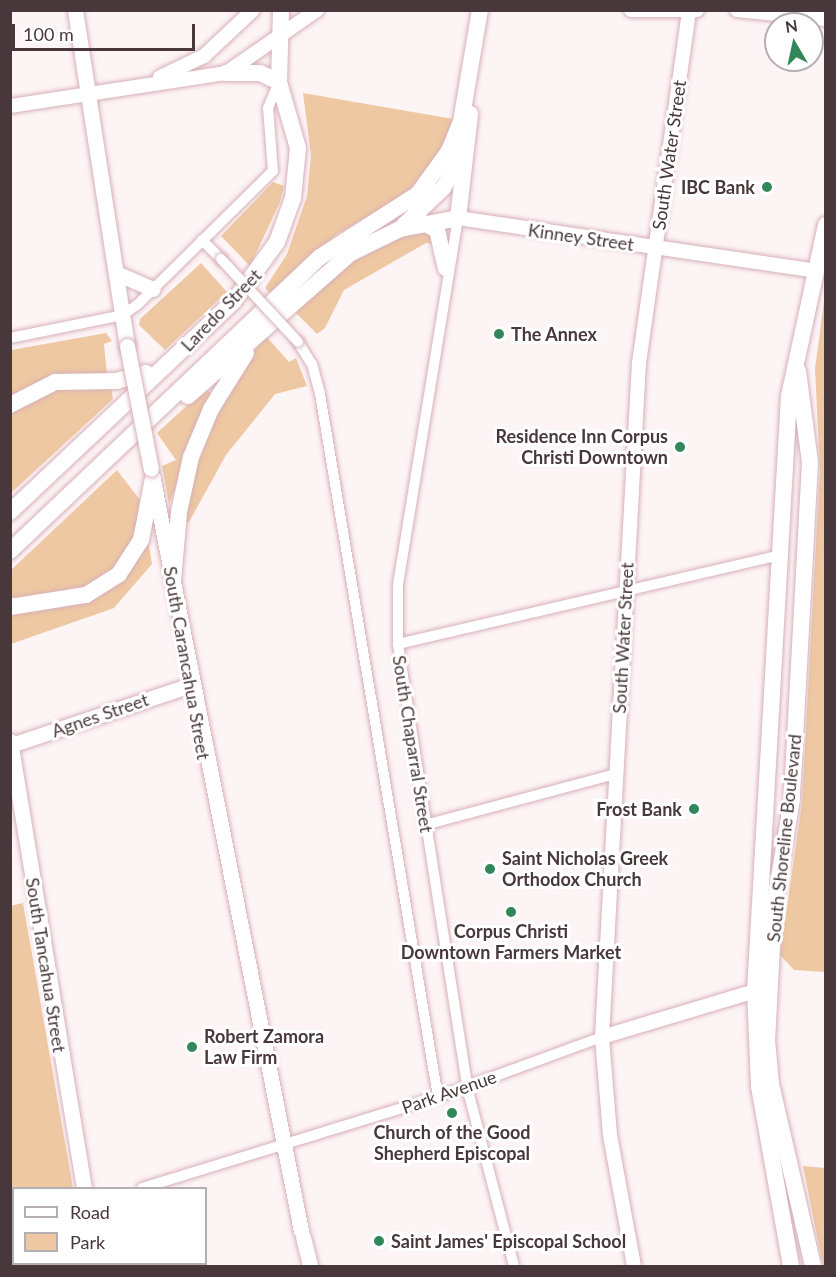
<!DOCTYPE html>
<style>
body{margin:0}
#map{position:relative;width:836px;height:1277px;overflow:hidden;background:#fdf4f6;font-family:Lato,sans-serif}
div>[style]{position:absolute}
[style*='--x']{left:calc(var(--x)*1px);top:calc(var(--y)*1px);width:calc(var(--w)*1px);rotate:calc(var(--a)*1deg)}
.green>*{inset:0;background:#eec8a2}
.roads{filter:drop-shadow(0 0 2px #d7b0b7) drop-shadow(0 0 2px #d7b0b7)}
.minor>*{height:10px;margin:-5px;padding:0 5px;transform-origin:5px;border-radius:5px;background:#fff}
.tertiary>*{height:14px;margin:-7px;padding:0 7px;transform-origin:7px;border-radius:7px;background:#fff}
.secondary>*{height:15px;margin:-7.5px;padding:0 7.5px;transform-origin:7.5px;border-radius:7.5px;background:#fff}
.primary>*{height:16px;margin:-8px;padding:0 8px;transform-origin:8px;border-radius:8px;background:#fff}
.bridges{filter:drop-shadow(0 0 2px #d7b0b7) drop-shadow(0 0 2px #d7b0b7)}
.minor-bridge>*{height:10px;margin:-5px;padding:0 5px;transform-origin:5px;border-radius:5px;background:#fff}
.secondary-bridge>*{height:15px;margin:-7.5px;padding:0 7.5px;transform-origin:7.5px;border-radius:7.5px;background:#fff}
.dots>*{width:16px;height:16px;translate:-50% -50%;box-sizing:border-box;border:3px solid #fff;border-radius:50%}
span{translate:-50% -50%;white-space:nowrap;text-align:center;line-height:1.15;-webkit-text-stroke:6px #fff;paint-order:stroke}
.street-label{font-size:18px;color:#48383b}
.poi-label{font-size:18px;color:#48383b;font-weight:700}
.right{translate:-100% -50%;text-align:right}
.left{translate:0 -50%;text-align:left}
.frame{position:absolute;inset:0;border:12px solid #48383b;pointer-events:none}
.legend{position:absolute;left:12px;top:1187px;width:195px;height:78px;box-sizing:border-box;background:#fff;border:2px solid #b6afb1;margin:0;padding:8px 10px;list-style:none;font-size:18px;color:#48383b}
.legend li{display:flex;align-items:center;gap:12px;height:30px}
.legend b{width:30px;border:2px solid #b6afb1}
.north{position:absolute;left:764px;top:12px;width:60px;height:60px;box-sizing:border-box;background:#fff;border:2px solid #b6afb1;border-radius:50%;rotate:351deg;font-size:16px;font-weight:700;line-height:24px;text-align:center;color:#48383b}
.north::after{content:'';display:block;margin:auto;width:21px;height:27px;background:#32875a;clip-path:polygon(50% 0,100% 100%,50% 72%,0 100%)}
.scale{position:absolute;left:12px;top:24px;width:183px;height:27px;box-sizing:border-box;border:3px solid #48383b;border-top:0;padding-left:8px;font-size:18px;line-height:21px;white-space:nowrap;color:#48383b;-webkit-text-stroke:4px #fff;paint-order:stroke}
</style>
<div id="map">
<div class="green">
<div style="clip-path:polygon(303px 93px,453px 119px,446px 142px,409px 192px,336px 235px,270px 293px,265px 288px,287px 254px,307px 196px,311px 155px)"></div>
<div style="clip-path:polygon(273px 182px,284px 186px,280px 202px,250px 266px,221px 236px)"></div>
<div style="clip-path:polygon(427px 229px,437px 244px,426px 243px,344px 290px,325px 328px,317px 334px,292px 309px,364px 249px)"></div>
<div style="clip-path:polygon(201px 263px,227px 292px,165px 350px,139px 325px,140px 319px)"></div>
<div style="clip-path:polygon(825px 293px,825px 972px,794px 970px,780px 955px,802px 803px,820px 470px,815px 369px)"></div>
<div style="clip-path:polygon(106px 333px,112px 341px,104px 344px,107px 376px,53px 376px,11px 397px,11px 350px)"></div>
<div style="clip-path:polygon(265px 335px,289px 362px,296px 358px,307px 386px,275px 394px,226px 455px,189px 522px,183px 523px,210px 417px)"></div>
<div style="clip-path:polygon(111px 387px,113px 399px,11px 493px,11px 412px,42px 390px)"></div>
<div style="clip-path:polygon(205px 389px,212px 394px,169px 504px,162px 466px,176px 460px,157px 433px)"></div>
<div style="clip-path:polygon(117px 470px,140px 500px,137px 529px,121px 563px,85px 589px,11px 601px,11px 570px)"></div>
<div style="clip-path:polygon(148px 540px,152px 564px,114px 608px,11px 644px,10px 611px,83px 601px)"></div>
<div style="clip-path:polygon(23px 903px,73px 1188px,14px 1188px,11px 1219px,10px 906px)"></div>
<div style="clip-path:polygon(803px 1166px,825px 1168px,825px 1266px,823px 1266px)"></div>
</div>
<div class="roads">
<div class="minor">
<div style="--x:458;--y:218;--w:373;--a:99.3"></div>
<div style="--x:398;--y:586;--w:58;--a:90"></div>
<div style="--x:398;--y:644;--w:448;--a:81.1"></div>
<div style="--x:467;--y:1087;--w:185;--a:75.3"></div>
<div style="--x:202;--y:240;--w:27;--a:45"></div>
<div style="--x:10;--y:338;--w:115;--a:-11.5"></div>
<div style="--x:123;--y:315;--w:17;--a:-36"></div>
<div style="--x:137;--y:305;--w:191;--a:-44.6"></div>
<div style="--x:273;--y:171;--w:63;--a:-94.5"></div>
<div style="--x:268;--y:108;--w:28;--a:-67"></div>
<div style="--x:298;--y:342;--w:26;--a:58"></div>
<div style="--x:312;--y:364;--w:31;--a:75"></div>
<div style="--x:320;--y:394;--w:713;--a:80.47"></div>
<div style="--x:398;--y:644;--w:391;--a:-13.1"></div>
<div style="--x:425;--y:825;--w:197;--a:-15"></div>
<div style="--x:142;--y:1188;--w:310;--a:-17.1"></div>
<div style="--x:438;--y:1097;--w:175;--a:-20.1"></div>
<div style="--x:10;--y:1231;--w:4;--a:-14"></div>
</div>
<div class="tertiary">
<div style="--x:631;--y:10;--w:66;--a:0"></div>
<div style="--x:737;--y:10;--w:89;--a:5.8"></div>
<div style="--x:160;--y:77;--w:49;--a:-25.5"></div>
<div style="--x:204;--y:56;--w:67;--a:-43.2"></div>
<div style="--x:10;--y:106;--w:219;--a:-8.7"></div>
<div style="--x:226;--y:73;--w:111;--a:-34.7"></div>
<div style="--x:458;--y:218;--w:358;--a:8.4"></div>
<div style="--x:602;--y:1037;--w:160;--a:-16.7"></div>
<div style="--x:634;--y:1266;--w:133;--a:-100.4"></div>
<div style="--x:610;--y:1135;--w:98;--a:-94.7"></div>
<div style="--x:602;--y:1037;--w:675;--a:-86.86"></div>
<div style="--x:639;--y:363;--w:357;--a:-81.9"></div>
</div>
<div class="secondary">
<div style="--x:75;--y:10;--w:340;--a:81.2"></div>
<div style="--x:116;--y:273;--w:40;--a:23.4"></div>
<div style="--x:153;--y:480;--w:765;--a:78.85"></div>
<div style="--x:10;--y:741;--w:453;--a:80.6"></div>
<div style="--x:11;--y:745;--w:189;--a:-18.5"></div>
<div style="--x:303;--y:1237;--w:30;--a:76"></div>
<div style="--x:100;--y:1264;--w:2;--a:63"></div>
</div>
<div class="primary">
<div style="--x:226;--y:73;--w:34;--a:0"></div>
<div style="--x:260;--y:73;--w:21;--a:25"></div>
<div style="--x:422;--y:222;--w:17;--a:28"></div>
<div style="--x:437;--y:230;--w:39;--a:77"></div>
<div style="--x:404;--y:225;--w:54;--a:-43.5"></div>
<div style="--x:443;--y:188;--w:35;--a:-59"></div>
<div style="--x:798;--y:371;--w:92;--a:82.5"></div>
<div style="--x:810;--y:462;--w:337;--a:93.1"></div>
<div style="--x:792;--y:799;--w:110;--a:99.4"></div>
<div style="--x:774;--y:908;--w:132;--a:93"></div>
<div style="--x:767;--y:1040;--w:44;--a:84.8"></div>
<div style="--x:771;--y:1084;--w:187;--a:77"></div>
<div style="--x:188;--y:396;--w:217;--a:-41.3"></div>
<div style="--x:351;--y:253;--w:55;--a:-26.1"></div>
<div style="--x:400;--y:229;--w:59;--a:-10.7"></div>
<div style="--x:458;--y:218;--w:105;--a:-83.4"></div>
<div style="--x:10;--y:405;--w:51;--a:-27.1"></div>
<div style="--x:55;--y:382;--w:61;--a:-0.9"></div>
<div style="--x:116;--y:381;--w:31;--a:-15"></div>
<div style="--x:10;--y:512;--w:306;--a:-43.3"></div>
<div style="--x:233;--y:302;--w:74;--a:-53.7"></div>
<div style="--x:277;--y:242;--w:47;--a:-70"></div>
<div style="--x:293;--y:198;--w:50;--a:-84.3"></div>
<div style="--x:298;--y:148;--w:69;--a:-106.1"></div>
<div style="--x:279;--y:82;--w:72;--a:-88.4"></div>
<div style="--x:10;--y:551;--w:427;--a:-43.5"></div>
<div style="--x:320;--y:257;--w:117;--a:-32.7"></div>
<div style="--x:418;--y:194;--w:53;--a:-54.2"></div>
<div style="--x:449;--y:151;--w:31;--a:-68"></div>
<div style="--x:461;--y:122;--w:114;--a:-80.4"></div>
<div style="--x:173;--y:581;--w:69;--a:-85"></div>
<div style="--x:179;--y:512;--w:56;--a:-77.7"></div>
<div style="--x:191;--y:457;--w:52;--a:-67.4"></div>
<div style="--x:211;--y:409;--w:66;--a:-58"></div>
<div style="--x:10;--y:607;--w:77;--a:-9"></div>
<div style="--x:86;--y:595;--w:39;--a:-32"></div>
<div style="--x:119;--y:574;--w:40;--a:-57.1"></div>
<div style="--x:141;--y:540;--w:63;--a:-79"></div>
<div style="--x:10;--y:745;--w:1;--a:0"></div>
<div style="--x:791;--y:1266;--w:183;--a:-100.1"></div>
<div style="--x:759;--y:1086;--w:95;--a:-92.4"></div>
<div style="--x:755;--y:991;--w:596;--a:-86.73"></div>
<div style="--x:789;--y:396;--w:175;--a:-77.8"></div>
</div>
</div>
<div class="bridges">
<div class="minor-bridge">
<div style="--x:221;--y:259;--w:113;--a:47.1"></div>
</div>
<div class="secondary-bridge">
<div style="--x:127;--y:346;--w:125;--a:79"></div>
</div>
</div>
<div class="dots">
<div style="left:767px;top:187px;background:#32875a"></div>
<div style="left:499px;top:334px;background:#32875a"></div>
<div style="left:680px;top:447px;background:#32875a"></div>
<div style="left:694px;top:809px;background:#32875a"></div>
<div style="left:490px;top:869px;background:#32875a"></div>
<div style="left:511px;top:912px;background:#32875a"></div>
<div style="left:192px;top:1047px;background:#32875a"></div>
<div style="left:452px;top:1113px;background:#32875a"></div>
<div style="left:379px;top:1241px;background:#32875a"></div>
</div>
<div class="street-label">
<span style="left:669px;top:155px;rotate:-82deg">South Water Street</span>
<span style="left:581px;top:237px;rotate:8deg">Kinney Street</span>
<span style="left:221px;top:310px;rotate:-46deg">Laredo Street</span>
<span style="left:623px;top:638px;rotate:-87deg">South Water Street</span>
<span style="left:187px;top:663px;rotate:80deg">South Carancahua Street</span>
<span style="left:100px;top:715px;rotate:-19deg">Agnes Street</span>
<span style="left:413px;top:744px;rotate:81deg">South Chaparral Street</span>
<span style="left:784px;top:838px;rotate:-84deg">South Shoreline Boulevard</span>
<span style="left:46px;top:965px;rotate:81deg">South Tancahua Street</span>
<span style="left:449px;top:1092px;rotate:-19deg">Park Avenue</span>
</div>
<div class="poi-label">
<span class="right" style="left:755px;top:187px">IBC Bank</span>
<span class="left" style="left:511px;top:334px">The Annex</span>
<span class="right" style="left:668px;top:447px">Residence Inn Corpus<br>Christi Downtown</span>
<span class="right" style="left:682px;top:809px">Frost Bank</span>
<span class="left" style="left:502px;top:869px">Saint Nicholas Greek<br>Orthodox Church</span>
<span style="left:511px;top:942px">Corpus Christi<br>Downtown Farmers Market</span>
<span class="left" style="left:204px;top:1047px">Robert Zamora<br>Law Firm</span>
<span style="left:452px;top:1143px">Church of the Good<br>Shepherd Episcopal</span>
<span class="left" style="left:391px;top:1241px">Saint James' Episcopal School</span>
</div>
<div class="frame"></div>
<ul class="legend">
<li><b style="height:8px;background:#fff"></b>Road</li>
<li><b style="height:16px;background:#eec8a2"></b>Park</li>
</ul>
<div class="north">N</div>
<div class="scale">100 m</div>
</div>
